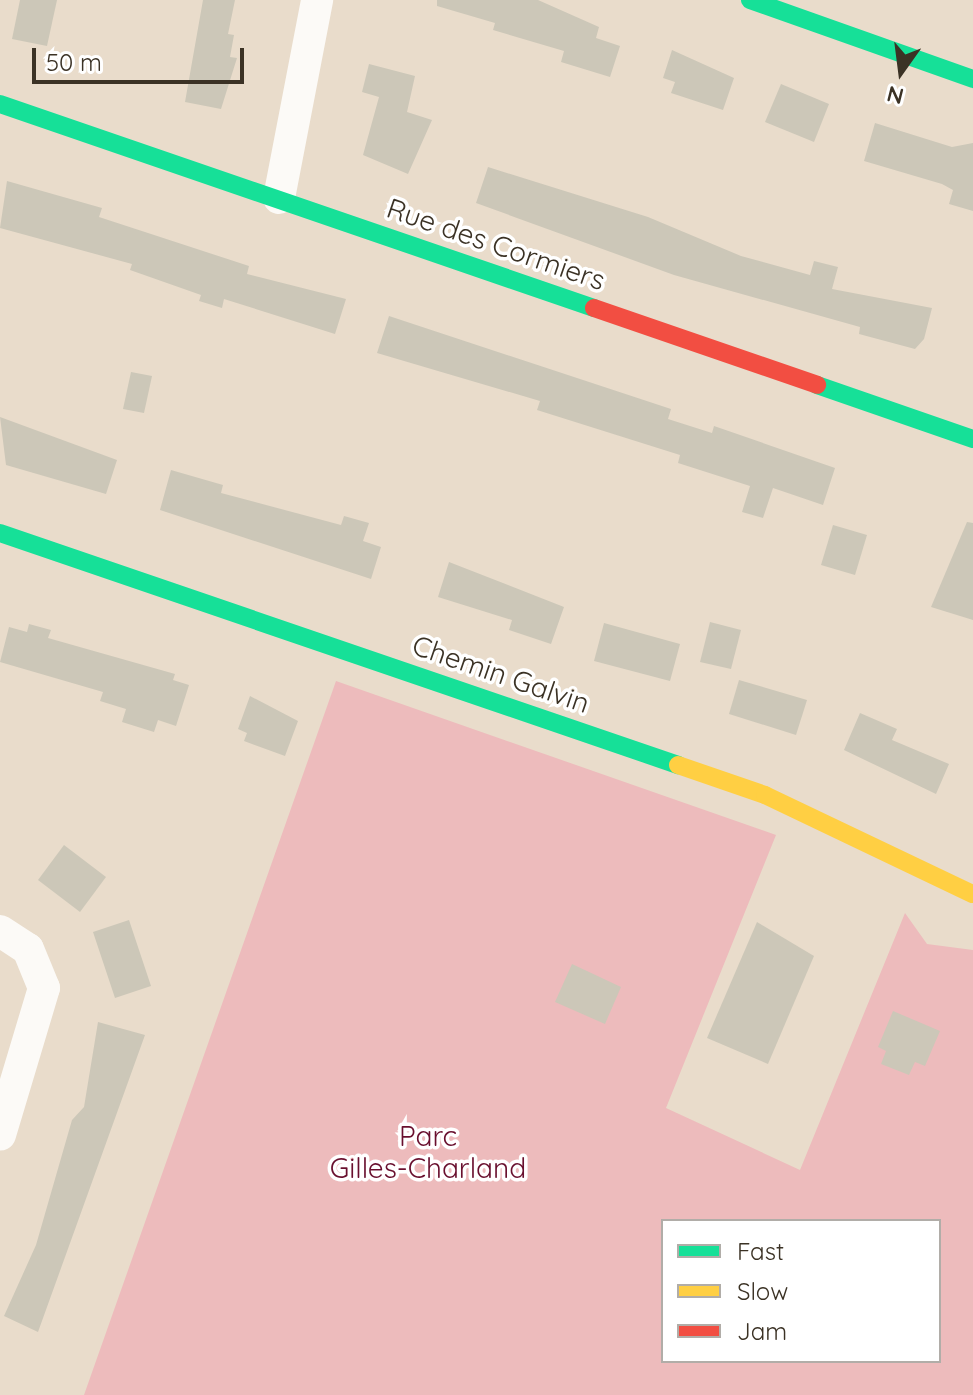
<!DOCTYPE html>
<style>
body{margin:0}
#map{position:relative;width:973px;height:1395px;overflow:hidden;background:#e9dccb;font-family:Quicksand,sans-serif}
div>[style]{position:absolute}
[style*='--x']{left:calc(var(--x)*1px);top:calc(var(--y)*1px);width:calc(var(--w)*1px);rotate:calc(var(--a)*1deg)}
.green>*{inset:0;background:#edbbbc}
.building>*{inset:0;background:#ccc7b8}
.street>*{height:32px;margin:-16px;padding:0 16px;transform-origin:16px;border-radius:16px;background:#fcfaf7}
.fast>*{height:18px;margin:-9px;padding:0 9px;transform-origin:9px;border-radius:9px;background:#16e098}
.slow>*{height:18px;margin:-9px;padding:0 9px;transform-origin:9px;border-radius:9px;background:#ffcf43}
.jam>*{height:18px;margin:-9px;padding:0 9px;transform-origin:9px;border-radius:9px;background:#f24e42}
span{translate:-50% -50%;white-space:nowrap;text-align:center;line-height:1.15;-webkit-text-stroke:7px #fff;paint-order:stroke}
.street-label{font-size:28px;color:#3b3225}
.park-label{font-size:28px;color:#690f2e}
.legend{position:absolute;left:661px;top:1219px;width:280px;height:144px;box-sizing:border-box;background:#fff;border:2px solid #b1ada8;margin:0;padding:10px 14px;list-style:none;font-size:24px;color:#3b3225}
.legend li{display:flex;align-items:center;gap:16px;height:40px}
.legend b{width:40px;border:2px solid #b1ada8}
.north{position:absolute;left:861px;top:32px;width:80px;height:80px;-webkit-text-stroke:6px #fff;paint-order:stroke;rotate:194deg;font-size:22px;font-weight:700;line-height:32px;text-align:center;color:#3b3225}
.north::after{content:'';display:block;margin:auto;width:28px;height:36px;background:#3b3225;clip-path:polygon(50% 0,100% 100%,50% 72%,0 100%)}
.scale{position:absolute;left:32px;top:48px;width:212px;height:36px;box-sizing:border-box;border:4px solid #3b3225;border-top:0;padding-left:10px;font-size:24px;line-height:28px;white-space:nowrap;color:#3b3225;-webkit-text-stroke:6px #fff;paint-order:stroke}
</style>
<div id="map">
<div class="green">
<div style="clip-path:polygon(evenodd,336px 681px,776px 835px,666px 1108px,800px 1170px,905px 913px,927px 944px,973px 950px,973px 1395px,84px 1395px,336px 681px,663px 1221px,939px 1221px,939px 1361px,663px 1361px,663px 1221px)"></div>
</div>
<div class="building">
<div style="clip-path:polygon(20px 0,57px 0,47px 46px,12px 39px)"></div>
<div style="clip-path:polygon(203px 0,235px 0,228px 34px,234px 35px,230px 57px,237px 58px,221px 109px,185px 102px)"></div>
<div style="clip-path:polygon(437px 0,538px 0,599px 27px,596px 38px,620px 46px,610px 77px,561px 62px,564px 51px,493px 30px,495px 23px,437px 6px)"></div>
<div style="clip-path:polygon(672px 50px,734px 78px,723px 110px,671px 93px,675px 82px,663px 78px)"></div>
<div style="clip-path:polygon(369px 64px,415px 76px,407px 112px,432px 120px,408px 174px,363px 155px,379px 97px,362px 92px)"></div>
<div style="clip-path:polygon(781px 84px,829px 104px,814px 142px,765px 122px)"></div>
<div style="clip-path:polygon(875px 123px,952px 147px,973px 143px,973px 211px,949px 204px,953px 190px,942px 184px,864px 161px)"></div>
<div style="clip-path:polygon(488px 167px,648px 217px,741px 256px,810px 275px,814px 261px,838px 267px,832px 289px,932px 308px,924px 339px,915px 349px,859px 334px,860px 327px,674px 275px,476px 203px)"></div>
<div style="clip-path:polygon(7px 181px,102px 208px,99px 217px,249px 266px,247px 274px,346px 299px,335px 334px,224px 299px,222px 308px,199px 301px,201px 295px,130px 270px,132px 264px,0 228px)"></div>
<div style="clip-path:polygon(389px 316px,671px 409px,668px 419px,712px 433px,714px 426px,835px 468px,823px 505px,773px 488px,763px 518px,742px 512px,750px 486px,678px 463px,680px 455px,537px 410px,540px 401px,377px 353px)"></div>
<div style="clip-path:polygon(131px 372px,152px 376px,144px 413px,123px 409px)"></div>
<div style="clip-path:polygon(0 417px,117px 460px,106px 494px,6px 465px)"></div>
<div style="clip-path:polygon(171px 470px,223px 485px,221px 493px,341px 525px,344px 516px,369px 523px,363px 541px,381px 547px,371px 579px,160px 510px)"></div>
<div style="clip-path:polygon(967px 522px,973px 523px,973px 620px,931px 607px)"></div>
<div style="clip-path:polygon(833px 525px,867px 535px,855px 575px,821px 565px)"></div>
<div style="clip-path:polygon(449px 562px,564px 607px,551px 644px,509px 630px,512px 620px,438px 597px)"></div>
<div style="clip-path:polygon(710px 622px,741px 630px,731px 669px,700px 662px)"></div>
<div style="clip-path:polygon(604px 623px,680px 644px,670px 681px,594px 661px)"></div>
<div style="clip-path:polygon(29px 624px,51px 630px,48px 638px,175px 674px,173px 680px,189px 685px,176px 726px,158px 720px,154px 732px,122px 722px,126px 709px,100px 701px,103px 692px,0 662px,9px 627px,27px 632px)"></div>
<div style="clip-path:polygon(739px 680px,807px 700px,796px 735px,729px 714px)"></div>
<div style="clip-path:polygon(250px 696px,298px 721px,285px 756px,244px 741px,247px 733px,238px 729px)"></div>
<div style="clip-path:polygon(860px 713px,897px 729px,892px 740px,949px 764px,936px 794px,844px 750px)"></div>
<div style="clip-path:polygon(64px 845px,106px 877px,80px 912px,38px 880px)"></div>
<div style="clip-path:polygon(129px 920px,151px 986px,115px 998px,93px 932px)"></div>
<div style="clip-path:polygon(757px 922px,814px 956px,768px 1064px,707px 1038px)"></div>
<div style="clip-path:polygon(572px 964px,621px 987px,605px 1024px,555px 1002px)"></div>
<div style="clip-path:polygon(893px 1011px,940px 1031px,925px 1066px,915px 1062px,909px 1075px,881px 1064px,886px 1051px,878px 1047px)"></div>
<div style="clip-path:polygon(98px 1022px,145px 1035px,38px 1332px,4px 1316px,36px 1245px,72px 1120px,84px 1107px)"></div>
</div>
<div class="street">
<div style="--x:279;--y:198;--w:202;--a:-79.1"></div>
<div style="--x:0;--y:931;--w:33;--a:33"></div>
<div style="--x:28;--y:949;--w:42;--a:67.7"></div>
<div style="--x:44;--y:988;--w:153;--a:106.7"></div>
</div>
<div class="fast">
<div style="--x:750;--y:0;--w:237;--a:19.5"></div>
<div style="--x:0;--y:104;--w:628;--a:18.95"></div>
<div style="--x:817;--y:385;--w:165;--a:19.1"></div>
<div style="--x:0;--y:533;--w:717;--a:18.89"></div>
</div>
<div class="slow">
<div style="--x:678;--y:765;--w:92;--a:19"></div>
<div style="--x:765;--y:795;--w:230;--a:25.5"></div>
</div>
<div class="jam">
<div style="--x:594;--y:308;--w:236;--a:19"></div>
</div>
<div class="street-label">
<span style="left:496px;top:244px;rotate:19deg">Rue des Cormiers</span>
<span style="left:501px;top:674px;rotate:19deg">Chemin Galvin</span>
</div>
<div class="park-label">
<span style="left:428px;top:1152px">Parc<br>Gilles-Charland</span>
</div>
<ul class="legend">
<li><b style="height:10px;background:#16e098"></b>Fast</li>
<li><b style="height:10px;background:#ffcf43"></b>Slow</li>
<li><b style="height:10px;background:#f24e42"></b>Jam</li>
</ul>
<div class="north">N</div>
<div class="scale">50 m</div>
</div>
